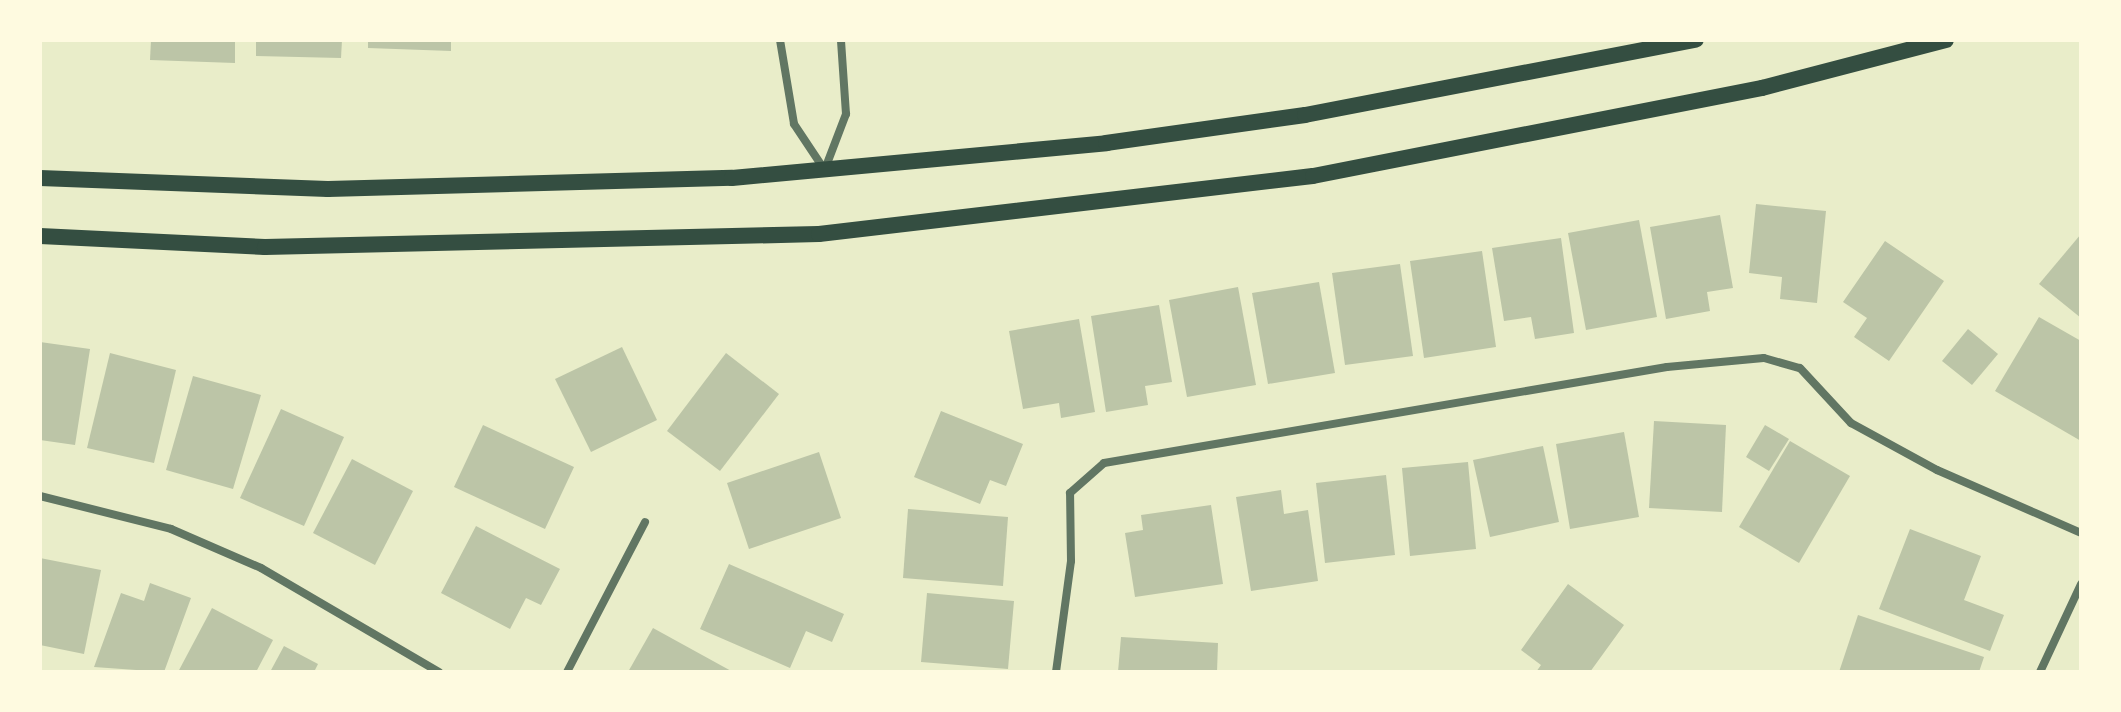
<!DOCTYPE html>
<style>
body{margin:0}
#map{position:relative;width:2121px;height:712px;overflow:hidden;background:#e9edc9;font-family:Figtree,sans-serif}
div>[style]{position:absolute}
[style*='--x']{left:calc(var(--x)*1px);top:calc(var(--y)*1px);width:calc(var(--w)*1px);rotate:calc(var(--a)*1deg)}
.building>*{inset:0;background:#bcc5a7}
.minor>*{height:8px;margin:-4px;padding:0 4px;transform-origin:4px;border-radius:4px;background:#617663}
.secondary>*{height:16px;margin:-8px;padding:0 8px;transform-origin:8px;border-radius:8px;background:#344e41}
span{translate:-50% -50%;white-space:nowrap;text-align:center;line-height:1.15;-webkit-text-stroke:8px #fefae0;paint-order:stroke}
.frame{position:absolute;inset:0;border:42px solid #fefae0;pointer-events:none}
</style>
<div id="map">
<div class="building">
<div style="clip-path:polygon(151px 40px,235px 40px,235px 63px,150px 60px)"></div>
<div style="clip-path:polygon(256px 40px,342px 40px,341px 58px,256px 56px)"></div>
<div style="clip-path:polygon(368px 40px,451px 40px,451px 51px,368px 48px)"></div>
<div style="clip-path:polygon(1756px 204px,1826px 211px,1817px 303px,1780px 299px,1782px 277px,1749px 273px)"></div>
<div style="clip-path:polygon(1720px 215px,1733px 288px,1707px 292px,1710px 311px,1666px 319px,1650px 227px)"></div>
<div style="clip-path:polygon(1639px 220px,1657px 317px,1586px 330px,1568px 233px)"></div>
<div style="clip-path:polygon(2081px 234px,2081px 318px,2039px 284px)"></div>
<div style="clip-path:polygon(1561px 238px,1574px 333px,1535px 339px,1531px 317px,1504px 321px,1492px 248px)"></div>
<div style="clip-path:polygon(1885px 241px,1944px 281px,1889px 361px,1854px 337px,1867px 318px,1843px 302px)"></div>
<div style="clip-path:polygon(1482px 251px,1496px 347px,1424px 358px,1410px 261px)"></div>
<div style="clip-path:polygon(1400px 264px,1413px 356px,1345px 365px,1332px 273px)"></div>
<div style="clip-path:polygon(1319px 282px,1335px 373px,1268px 384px,1252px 293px)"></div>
<div style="clip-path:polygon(1238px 287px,1256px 385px,1187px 397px,1169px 300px)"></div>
<div style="clip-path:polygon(1159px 305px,1172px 382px,1145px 386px,1148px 405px,1106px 412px,1091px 316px)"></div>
<div style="clip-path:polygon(2039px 317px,2081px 341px,2081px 441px,1995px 391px)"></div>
<div style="clip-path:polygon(1079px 319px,1095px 412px,1061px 418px,1059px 403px,1023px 409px,1009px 331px)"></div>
<div style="clip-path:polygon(1968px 329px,1998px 354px,1972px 385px,1942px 361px)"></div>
<div style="clip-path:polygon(40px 342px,90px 349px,75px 445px,40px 440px)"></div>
<div style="clip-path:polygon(622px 347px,657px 420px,591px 452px,555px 379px)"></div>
<div style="clip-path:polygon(110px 353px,176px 370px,154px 463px,87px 448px)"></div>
<div style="clip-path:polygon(726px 353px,779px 394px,720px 471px,667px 431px)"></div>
<div style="clip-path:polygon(193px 376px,261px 395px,233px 489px,166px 470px)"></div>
<div style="clip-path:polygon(281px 409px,344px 437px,304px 526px,240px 498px)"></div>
<div style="clip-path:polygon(941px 411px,1023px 444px,1006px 486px,990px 480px,980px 504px,914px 477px)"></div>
<div style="clip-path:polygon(1654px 421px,1726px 425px,1722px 512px,1649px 508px)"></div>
<div style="clip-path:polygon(483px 425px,574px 467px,545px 529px,454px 487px)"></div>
<div style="clip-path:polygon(1765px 425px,1789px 439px,1769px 471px,1746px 457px)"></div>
<div style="clip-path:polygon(1624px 432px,1639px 517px,1570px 529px,1556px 444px)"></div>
<div style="clip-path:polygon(1790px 441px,1850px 476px,1799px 563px,1739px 527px)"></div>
<div style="clip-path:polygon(1543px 446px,1559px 522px,1490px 537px,1473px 460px)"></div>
<div style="clip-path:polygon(819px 452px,841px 518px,749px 549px,727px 483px)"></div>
<div style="clip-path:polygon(352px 459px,413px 491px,375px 565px,313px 533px)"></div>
<div style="clip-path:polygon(1468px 462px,1476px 549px,1410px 556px,1402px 468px)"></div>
<div style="clip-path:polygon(1386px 475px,1395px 555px,1325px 563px,1316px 483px)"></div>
<div style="clip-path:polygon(1281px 490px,1284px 514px,1308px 510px,1318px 581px,1251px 591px,1236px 497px)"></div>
<div style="clip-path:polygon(1211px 505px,1223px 584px,1135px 597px,1125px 533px,1143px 530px,1141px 515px)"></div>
<div style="clip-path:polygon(908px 509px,1008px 517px,1003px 586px,903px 578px)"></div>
<div style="clip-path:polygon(476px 526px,560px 569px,541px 605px,526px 598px,510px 629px,441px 593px)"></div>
<div style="clip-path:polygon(1910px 529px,1981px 556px,1964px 600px,2004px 615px,1990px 651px,1879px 609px)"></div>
<div style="clip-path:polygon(40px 558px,101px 570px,84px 654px,40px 645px)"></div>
<div style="clip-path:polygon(729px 564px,844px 614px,832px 642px,806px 631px,790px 668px,700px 629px)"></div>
<div style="clip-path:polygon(150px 583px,191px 598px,164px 672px,94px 667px,121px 593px,144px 601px)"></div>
<div style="clip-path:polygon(1568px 584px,1624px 625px,1590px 672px,1536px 672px,1541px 665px,1521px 650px)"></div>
<div style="clip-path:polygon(927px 593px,1014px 601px,1008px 669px,921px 662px)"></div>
<div style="clip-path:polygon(212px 608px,273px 640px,256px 672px,178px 672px)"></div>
<div style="clip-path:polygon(1858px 615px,1984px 657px,1979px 672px,1839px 672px)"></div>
<div style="clip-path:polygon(653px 628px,733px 672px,628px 672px)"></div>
<div style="clip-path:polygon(1121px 637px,1218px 643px,1217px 672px,1118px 672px)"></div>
<div style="clip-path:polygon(284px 646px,318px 664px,314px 672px,270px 672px)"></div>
</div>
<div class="minor">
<div style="--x:780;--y:40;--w:85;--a:80.5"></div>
<div style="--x:794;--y:124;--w:54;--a:56.3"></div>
<div style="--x:825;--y:169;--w:59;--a:-69.1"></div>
<div style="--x:846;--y:114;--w:74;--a:-93.9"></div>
<div style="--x:40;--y:496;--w:135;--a:14.1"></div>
<div style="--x:171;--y:529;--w:98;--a:23.4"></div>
<div style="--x:261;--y:568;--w:206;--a:30.3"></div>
<div style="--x:567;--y:672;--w:169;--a:-62.5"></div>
<div style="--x:1056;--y:672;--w:112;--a:-82.3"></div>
<div style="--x:1071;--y:561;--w:68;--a:-90.8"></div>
<div style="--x:1070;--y:493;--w:45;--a:-41.4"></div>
<div style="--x:1104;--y:463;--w:571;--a:-9.68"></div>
<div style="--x:1667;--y:367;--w:97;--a:-5.3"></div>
<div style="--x:1764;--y:358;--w:37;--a:16"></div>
<div style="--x:1800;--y:368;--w:75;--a:47.2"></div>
<div style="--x:1851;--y:423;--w:98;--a:28.7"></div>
<div style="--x:1937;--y:470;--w:157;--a:23.6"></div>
<div style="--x:2040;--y:672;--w:97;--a:-65"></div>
</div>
<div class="secondary">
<div style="--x:40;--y:178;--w:288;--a:2.2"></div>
<div style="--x:328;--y:189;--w:404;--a:-1.6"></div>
<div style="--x:732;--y:178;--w:376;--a:-5.3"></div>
<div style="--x:1106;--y:143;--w:201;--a:-8"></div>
<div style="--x:1305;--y:115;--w:398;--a:-10.9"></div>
<div style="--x:40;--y:236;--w:225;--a:2.8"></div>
<div style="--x:265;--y:247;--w:554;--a:-1.34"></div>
<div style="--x:819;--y:234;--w:497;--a:-6.7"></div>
<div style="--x:1313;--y:176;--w:458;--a:-11.1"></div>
<div style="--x:1762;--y:88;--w:190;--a:-14.6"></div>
</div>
<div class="frame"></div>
</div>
